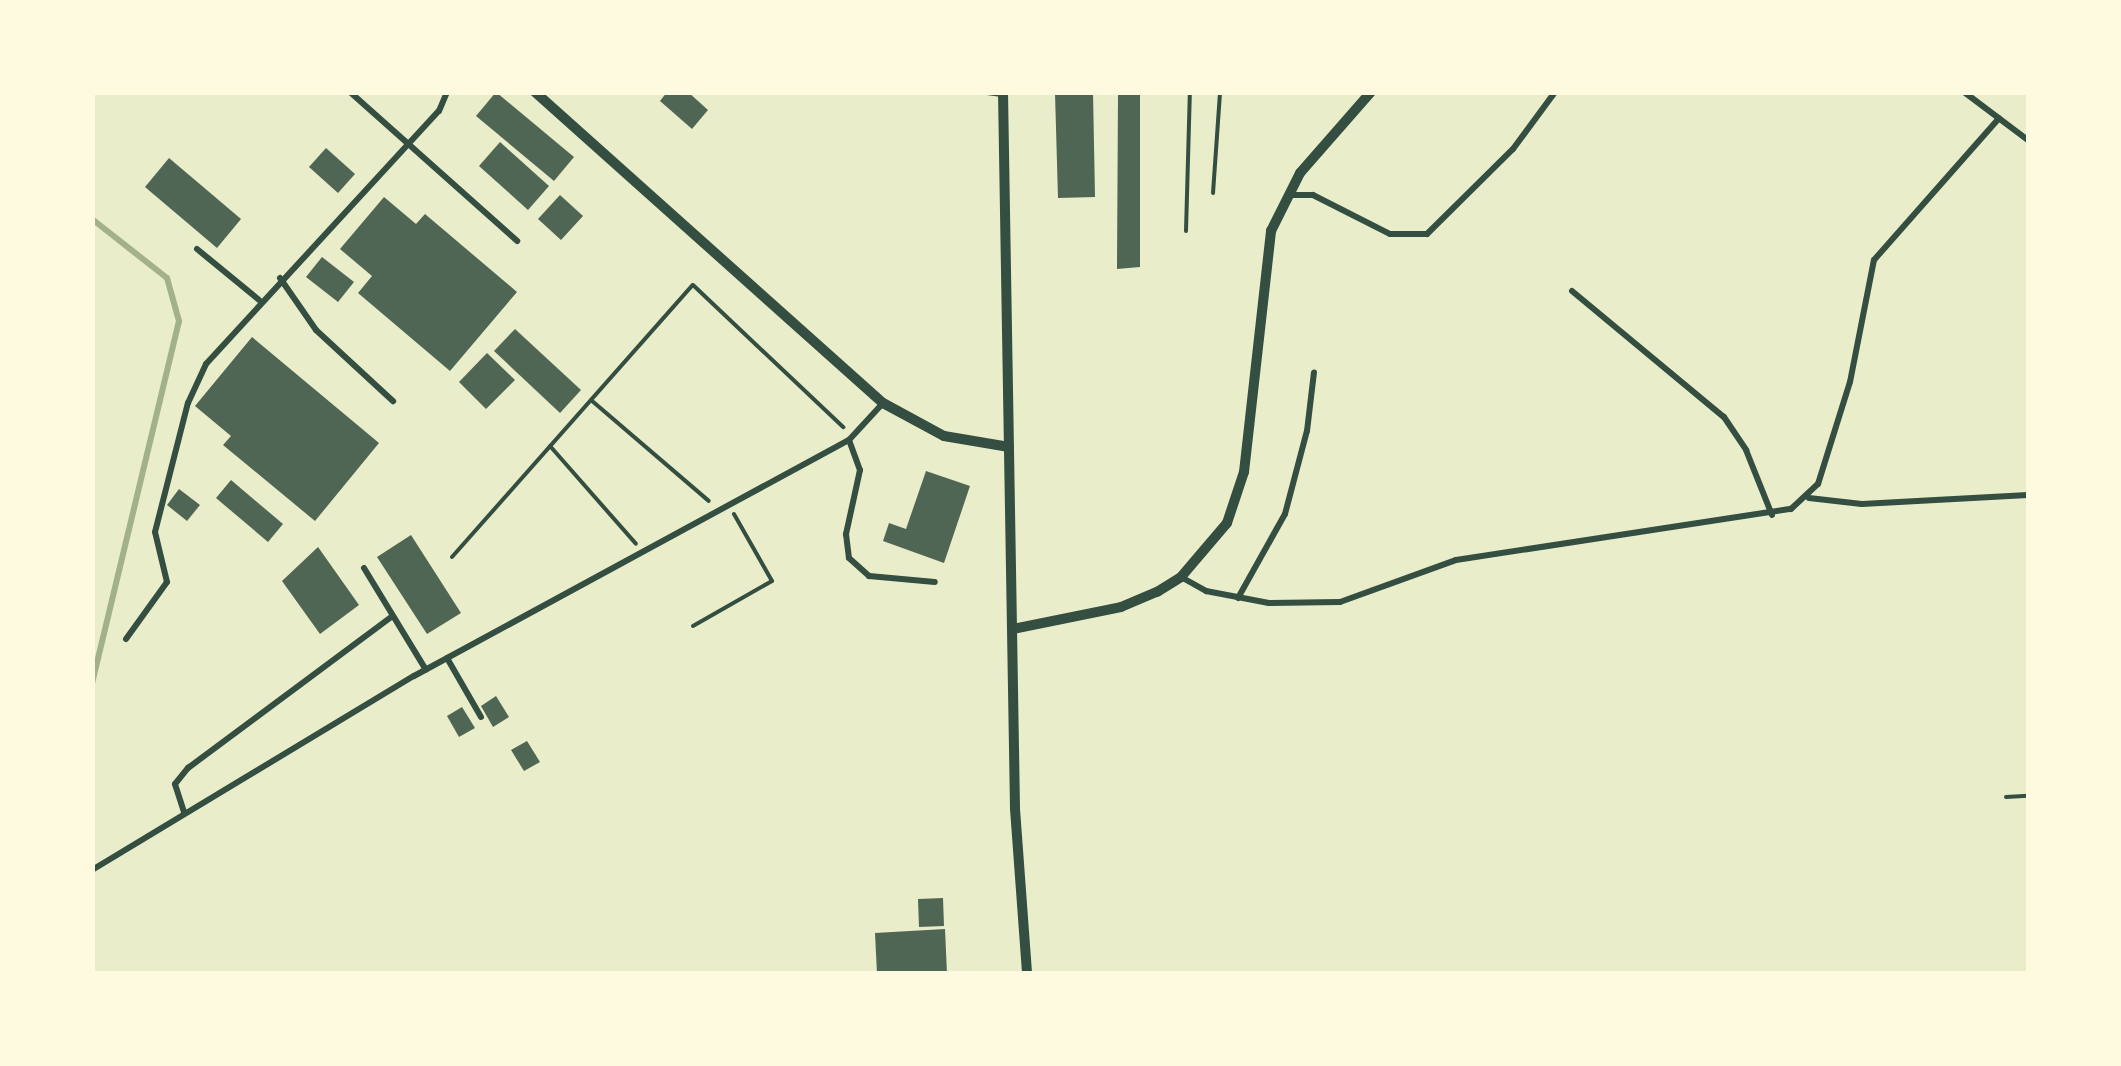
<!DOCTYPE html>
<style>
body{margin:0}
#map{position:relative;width:2121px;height:1066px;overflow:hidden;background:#e9edc9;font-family:"Work Sans",sans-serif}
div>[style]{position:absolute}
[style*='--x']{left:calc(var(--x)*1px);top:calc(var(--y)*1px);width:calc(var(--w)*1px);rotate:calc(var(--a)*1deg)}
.stream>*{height:6px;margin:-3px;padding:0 3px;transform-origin:3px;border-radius:3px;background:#a3b18a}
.building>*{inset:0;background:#4f6655}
.path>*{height:4px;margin:-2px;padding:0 2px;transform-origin:2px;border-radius:2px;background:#344e41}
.service>*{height:6px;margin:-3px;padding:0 3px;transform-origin:3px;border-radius:3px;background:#344e41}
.minor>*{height:10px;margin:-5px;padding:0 5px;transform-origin:5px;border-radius:5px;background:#344e41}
span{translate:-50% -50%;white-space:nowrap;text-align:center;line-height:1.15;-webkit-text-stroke:8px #fefae0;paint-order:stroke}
.frame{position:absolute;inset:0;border:95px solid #fefae0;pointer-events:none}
</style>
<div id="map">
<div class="stream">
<div style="--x:92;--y:219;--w:95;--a:38.2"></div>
<div style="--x:167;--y:278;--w:45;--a:74.4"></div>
<div style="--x:179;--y:321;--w:371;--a:103.5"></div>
</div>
<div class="building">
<div style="clip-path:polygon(496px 92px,574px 157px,554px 181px,476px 116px)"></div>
<div style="clip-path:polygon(667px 92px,688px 92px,708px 110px,692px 129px,660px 101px)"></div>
<div style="clip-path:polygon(1075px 92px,1093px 92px,1095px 197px,1058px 198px,1055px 93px)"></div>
<div style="clip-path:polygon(1118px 92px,1140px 92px,1140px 267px,1117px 269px)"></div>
<div style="clip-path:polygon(500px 142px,549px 186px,528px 210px,479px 166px)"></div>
<div style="clip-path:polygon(326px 148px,355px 174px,338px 193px,309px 167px)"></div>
<div style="clip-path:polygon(169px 158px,241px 219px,217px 248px,145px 187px)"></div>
<div style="clip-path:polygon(560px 195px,583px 216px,561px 240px,538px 219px)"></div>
<div style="clip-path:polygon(384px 197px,416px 224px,425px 214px,517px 292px,450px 371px,358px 293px,372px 276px,340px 249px)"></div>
<div style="clip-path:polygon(322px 257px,354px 282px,338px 302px,306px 277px)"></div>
<div style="clip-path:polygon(515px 329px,581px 390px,560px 413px,494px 351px)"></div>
<div style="clip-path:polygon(252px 337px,379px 443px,315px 521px,223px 445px,231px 436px,195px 406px)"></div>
<div style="clip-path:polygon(487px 353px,515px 380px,486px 409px,459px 382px)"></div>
<div style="clip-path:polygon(926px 471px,970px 486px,944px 563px,883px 541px,889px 523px,906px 529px)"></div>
<div style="clip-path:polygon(231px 480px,283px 524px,268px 542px,216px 498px)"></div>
<div style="clip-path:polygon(179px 489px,200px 505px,187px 521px,167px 505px)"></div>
<div style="clip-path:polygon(411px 535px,461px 613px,427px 634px,377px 557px)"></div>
<div style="clip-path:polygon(318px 547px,359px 605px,320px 634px,282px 581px)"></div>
<div style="clip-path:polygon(496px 696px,509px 717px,493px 727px,481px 706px)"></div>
<div style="clip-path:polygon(462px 707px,475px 728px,459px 737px,447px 716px)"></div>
<div style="clip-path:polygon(527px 741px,540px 762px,524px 771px,511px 750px)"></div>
<div style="clip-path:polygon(943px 898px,944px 926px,919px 927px,918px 899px)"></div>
<div style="clip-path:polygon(945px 929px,947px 974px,877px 974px,875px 933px)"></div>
</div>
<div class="path">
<div style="--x:1213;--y:193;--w:101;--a:-86"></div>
<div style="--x:1186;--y:231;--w:139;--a:-88.4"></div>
<div style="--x:591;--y:400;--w:155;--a:40.6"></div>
<div style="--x:550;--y:446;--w:130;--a:48.7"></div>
<div style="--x:452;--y:557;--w:363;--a:-48.5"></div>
<div style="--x:693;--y:285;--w:207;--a:43.4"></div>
<div style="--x:693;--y:626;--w:91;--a:-29.7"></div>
<div style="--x:772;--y:581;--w:77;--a:-119.6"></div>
<div style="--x:2006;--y:797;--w:22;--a:-3"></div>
</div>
<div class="service">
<div style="--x:350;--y:92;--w:224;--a:41.7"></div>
<div style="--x:987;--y:92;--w:15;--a:8"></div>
<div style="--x:1964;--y:92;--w:80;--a:36.9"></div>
<div style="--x:1290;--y:195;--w:23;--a:0"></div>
<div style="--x:1313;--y:195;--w:86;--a:26.9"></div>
<div style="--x:1390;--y:234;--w:37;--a:0"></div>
<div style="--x:1427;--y:234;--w:121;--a:-44.7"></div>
<div style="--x:1513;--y:149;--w:71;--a:-53.6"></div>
<div style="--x:197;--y:249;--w:80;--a:39.4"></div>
<div style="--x:280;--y:278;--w:63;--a:55.3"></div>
<div style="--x:316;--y:330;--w:105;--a:42.7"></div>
<div style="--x:1572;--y:291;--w:197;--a:39.7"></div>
<div style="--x:1724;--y:417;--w:40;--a:56"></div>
<div style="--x:1746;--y:450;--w:70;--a:68.2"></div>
<div style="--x:849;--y:440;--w:32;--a:70"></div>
<div style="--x:860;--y:470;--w:66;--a:102.3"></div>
<div style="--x:846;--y:534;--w:24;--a:83"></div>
<div style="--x:849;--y:558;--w:27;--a:42"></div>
<div style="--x:869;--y:576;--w:66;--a:5.2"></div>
<div style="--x:1809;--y:498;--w:53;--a:6.5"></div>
<div style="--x:1862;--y:504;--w:166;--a:-3.1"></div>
<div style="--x:364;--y:568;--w:119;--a:58.7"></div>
<div style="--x:1181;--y:577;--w:29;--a:29"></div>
<div style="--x:1206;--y:591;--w:64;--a:10.8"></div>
<div style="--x:1269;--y:603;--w:71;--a:-0.8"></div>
<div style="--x:1340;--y:602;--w:123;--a:-19.9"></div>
<div style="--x:1456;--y:560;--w:339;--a:-8.7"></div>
<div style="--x:1791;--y:509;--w:37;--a:-43"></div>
<div style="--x:1818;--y:484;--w:107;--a:-72.6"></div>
<div style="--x:1850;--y:382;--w:124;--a:-78.9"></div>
<div style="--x:1874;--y:260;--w:189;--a:-48.6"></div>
<div style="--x:1238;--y:598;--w:96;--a:-60.8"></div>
<div style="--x:1285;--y:514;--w:86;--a:-75.2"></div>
<div style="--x:1307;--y:431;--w:59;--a:-83.2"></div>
<div style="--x:126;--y:639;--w:70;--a:-54.3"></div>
<div style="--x:167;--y:582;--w:51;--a:-103.5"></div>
<div style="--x:155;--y:532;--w:133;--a:-75.7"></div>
<div style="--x:188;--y:403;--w:43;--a:-65.2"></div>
<div style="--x:206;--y:364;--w:344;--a:-47.4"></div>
<div style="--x:439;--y:111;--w:21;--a:-67"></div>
<div style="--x:447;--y:658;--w:68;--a:60"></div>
<div style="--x:184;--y:812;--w:29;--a:-108"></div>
<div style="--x:175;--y:784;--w:21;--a:-51"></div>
<div style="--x:188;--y:768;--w:255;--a:-36.6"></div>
<div style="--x:92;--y:870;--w:376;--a:-31.1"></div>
<div style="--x:414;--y:676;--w:495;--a:-28.5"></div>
<div style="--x:849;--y:440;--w:50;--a:-47.4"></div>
</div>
<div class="minor">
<div style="--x:535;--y:92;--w:467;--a:41.8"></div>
<div style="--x:883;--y:403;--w:69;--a:28.4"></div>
<div style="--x:944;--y:436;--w:66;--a:9.6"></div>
<div style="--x:1003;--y:92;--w:717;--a:89.04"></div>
<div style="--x:1015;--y:809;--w:165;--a:85.8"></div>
<div style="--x:1013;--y:629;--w:110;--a:-11.5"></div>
<div style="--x:1121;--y:607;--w:39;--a:-23"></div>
<div style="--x:1157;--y:592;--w:28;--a:-32"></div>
<div style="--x:1181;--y:577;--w:71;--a:-49.6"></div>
<div style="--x:1227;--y:523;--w:54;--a:-71.6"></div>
<div style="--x:1244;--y:472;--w:243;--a:-83.6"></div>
<div style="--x:1271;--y:231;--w:65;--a:-63.4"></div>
<div style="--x:1300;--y:173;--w:108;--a:-48.8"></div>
</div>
<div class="frame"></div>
</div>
